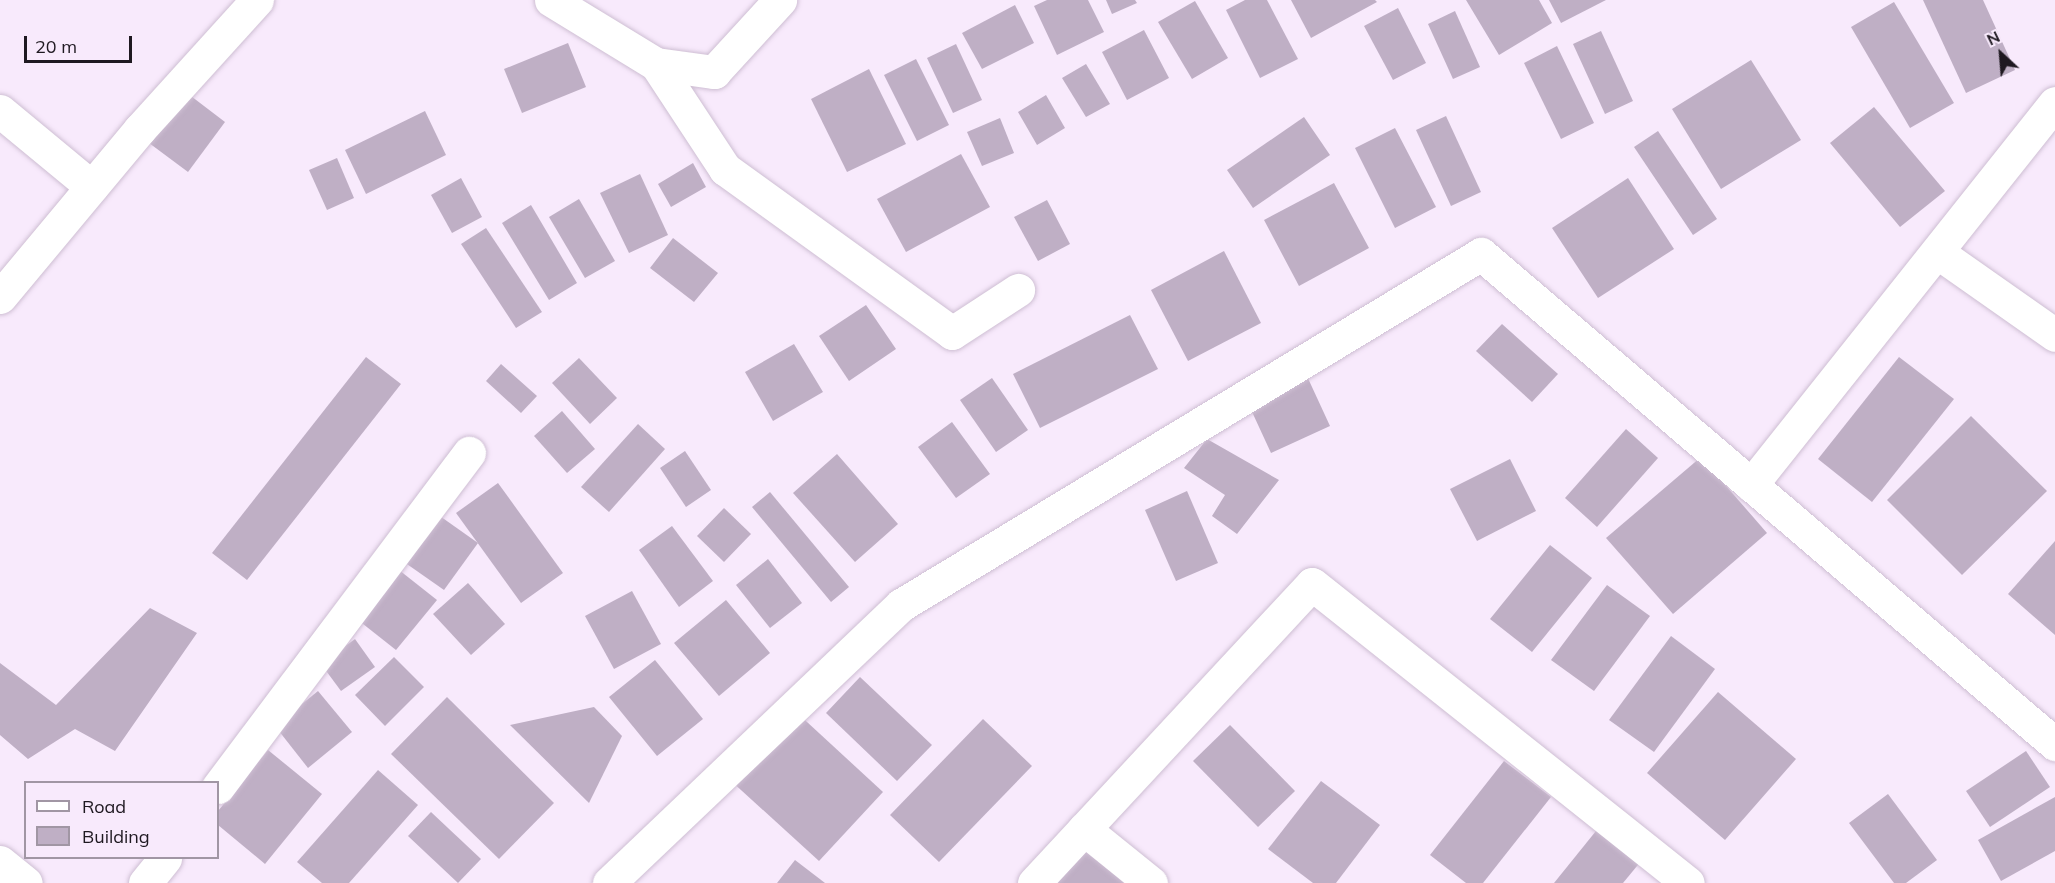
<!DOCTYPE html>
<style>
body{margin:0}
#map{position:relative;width:2055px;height:883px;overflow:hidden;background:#f8eafc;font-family:Mulish,sans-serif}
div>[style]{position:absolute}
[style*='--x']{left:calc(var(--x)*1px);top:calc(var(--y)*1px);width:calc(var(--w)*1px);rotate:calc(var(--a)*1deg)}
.building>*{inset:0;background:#bfafc5}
.roads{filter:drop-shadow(0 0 2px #cebed3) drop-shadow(0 0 2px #cebed3)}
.minor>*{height:33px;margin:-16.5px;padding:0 16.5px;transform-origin:16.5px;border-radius:16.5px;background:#fff}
span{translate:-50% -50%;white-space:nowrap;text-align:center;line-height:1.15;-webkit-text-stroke:4.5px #f8eafc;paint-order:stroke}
.legend{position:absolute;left:24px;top:781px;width:195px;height:78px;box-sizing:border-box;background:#f8eafc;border:2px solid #a196a4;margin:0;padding:8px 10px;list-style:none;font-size:18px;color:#1f1921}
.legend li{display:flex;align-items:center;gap:12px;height:30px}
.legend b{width:30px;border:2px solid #a196a4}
.north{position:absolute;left:1971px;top:24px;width:60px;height:60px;-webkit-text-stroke:4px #f8eafc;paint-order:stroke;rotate:334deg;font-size:16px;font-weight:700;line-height:24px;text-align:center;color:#1f1921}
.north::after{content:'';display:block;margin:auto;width:21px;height:27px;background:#1f1921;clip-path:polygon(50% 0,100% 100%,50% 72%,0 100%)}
.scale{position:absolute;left:24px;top:36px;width:108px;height:27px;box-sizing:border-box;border:3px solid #1f1921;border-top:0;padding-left:8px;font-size:18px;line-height:21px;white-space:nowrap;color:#1f1921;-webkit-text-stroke:4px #f8eafc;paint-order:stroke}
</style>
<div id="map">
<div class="building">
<div style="clip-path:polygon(1047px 0,1088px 0,1104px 32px,1057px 55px,1034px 6px)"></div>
<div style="clip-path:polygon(1106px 0,1135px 0,1137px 3px,1112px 14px)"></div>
<div style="clip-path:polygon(1245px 0,1267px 0,1298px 59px,1260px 78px,1226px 10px)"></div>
<div style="clip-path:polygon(1291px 0,1375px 0,1377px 2px,1311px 38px)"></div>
<div style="clip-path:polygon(1466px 0,1539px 0,1552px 23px,1499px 55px)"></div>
<div style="clip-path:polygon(1549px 0,1606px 0,1561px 23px)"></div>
<div style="clip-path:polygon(1923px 0,1983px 0,2015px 70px,1966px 93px)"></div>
<div style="clip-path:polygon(1195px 1px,1228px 58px,1192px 79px,1158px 22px)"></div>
<div style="clip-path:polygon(1894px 2px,1954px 103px,1910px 128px,1851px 27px)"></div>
<div style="clip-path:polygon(1015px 5px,1034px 43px,982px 69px,962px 33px)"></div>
<div style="clip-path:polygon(1398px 8px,1426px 63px,1393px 80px,1364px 26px)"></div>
<div style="clip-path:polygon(1455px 11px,1480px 67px,1453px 79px,1428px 24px)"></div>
<div style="clip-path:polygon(1144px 30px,1169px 78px,1127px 100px,1102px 52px)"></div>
<div style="clip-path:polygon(1601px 31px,1633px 101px,1605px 114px,1573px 44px)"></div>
<div style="clip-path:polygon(568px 43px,586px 87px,522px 113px,504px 69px)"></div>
<div style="clip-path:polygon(956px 44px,982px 100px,953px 113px,927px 58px)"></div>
<div style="clip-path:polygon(1557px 46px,1594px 123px,1561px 139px,1524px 63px)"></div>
<div style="clip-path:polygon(916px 59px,949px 125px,917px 141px,884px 75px)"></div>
<div style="clip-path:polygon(1751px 60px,1801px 140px,1721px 189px,1672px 109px)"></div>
<div style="clip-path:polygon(1086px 64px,1110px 104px,1086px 117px,1062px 78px)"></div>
<div style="clip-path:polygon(869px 69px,906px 144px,847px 172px,811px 99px)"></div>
<div style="clip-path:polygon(183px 90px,225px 122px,188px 172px,145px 140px)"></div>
<div style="clip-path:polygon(1046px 95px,1065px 128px,1037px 145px,1018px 112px)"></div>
<div style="clip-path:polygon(1874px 107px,1945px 191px,1900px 227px,1830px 143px)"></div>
<div style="clip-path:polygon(425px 111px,446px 155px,366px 194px,345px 150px)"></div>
<div style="clip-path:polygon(1446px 116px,1481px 192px,1451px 206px,1416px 130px)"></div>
<div style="clip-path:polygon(1304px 117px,1330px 155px,1253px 208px,1227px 170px)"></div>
<div style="clip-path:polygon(1000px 118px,1014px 153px,982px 166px,967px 132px)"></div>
<div style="clip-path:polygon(1395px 128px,1436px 207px,1395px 228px,1355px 148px)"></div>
<div style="clip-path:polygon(1658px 131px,1717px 219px,1693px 235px,1634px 147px)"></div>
<div style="clip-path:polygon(961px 154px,990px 207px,906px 252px,877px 199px)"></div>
<div style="clip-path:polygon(337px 158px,354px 198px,327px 210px,309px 170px)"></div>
<div style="clip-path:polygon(693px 163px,706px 187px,671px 207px,658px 184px)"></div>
<div style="clip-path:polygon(640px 174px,668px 235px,629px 253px,600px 193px)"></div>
<div style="clip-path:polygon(461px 178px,482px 217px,452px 233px,431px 195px)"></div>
<div style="clip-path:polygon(1628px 178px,1674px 249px,1598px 298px,1552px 228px)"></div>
<div style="clip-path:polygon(1334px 183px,1369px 248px,1299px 286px,1264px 220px)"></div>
<div style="clip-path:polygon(579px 199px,615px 261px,585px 278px,549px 217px)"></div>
<div style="clip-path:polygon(1047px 200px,1070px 244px,1038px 261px,1014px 217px)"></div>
<div style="clip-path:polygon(531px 205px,577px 283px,549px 300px,502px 223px)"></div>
<div style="clip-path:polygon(486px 228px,542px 312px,516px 328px,461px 244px)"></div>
<div style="clip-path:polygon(673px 238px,718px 273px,694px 302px,650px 268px)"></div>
<div style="clip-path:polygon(1224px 251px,1261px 323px,1188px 361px,1151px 290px)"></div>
<div style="clip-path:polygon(866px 305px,896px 349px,849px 381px,819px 336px)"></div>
<div style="clip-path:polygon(1130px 315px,1158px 369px,1040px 428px,1013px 374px)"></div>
<div style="clip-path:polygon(1502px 324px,1558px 374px,1532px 402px,1476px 351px)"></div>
<div style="clip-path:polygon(794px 344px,823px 392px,773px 421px,745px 372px)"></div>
<div style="clip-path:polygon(366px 357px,401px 384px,247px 580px,212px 553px)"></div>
<div style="clip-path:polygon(1899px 357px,1954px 399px,1872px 502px,1818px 459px)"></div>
<div style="clip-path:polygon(579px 358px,617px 398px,590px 424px,552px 383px)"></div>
<div style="clip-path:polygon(501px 364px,537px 396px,521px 413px,486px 381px)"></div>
<div style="clip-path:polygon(1306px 374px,1330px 426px,1271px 453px,1247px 401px)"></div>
<div style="clip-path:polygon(992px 378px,1028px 430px,996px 452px,960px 400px)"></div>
<div style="clip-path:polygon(562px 411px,595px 449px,567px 473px,534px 436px)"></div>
<div style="clip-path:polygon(1971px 416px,2047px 491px,1962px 575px,1887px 500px)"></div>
<div style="clip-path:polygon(952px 422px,990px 474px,956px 498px,918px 447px)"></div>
<div style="clip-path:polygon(638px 424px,665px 449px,609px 512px,581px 487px)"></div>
<div style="clip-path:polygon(1626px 429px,1658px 458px,1597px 527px,1565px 498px)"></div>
<div style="clip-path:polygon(1207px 439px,1279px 480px,1237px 534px,1212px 516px,1225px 495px,1184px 468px)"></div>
<div style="clip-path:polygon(685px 451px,711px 490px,686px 507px,660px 468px)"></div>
<div style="clip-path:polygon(837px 454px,898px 524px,855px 562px,793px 493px)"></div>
<div style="clip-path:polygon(1701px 457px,1767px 533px,1673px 614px,1606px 538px)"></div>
<div style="clip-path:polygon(1510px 459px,1536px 511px,1477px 541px,1450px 489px)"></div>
<div style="clip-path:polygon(498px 483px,563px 573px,521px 603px,456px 513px)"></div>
<div style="clip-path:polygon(1187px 491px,1218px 563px,1176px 581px,1145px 510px)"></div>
<div style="clip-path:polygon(770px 492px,849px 587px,831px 602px,752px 507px)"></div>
<div style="clip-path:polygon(724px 508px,751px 534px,724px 562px,697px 536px)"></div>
<div style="clip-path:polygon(437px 514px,478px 543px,444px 590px,404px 562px)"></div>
<div style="clip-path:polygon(672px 526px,713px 581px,679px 607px,639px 550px)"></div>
<div style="clip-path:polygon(2055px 541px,2055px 635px,2008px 594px)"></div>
<div style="clip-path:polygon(1550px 545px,1592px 578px,1532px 652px,1490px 619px)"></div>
<div style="clip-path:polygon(768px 559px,802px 603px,770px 628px,736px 585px)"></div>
<div style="clip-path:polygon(399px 570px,437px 600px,396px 650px,358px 620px)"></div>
<div style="clip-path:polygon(468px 583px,505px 624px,471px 655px,433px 614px)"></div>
<div style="clip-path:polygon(1607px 585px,1650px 616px,1594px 691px,1551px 660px)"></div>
<div style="clip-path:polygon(632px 591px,661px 644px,614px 669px,585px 616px)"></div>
<div style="clip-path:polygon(726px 600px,770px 653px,719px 696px,674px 643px)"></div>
<div style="clip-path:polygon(150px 608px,197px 633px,115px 751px,75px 729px,28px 759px,0 735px,0 663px,56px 705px)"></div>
<div style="clip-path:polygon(1671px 636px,1715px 669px,1654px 752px,1609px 720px)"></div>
<div style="clip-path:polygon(355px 639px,375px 667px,341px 691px,321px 664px)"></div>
<div style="clip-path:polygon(394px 657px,424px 687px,385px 726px,355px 695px)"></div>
<div style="clip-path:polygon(655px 660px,703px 719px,657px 756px,609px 697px)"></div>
<div style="clip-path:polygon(860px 677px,932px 745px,897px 781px,826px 713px)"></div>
<div style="clip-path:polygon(318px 691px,352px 732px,308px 768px,275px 726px)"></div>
<div style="clip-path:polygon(1718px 692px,1796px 759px,1725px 840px,1647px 773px)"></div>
<div style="clip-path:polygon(447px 697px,554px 803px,499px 859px,391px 754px)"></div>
<div style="clip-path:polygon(594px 707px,622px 736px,589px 803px,510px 725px)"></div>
<div style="clip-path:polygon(794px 710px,883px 792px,819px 861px,730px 780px)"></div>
<div style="clip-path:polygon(983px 719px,1032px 766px,939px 862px,890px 815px)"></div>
<div style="clip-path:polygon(1230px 725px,1295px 791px,1258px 827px,1193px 761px)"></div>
<div style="clip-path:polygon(268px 750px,322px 794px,265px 864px,218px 825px,218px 811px)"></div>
<div style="clip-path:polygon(2026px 751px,2050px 787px,1990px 827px,1966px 791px)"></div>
<div style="clip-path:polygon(1504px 761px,1551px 797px,1483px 883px,1466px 883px,1430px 855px)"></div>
<div style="clip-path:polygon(378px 770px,418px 805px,349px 883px,322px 883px,297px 862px)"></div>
<div style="clip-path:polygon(1321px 781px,1380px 825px,1336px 883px,1313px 883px,1268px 849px)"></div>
<div style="clip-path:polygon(1888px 794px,1937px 860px,1906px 883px,1894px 883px,1849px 823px)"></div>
<div style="clip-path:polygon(2055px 797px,2055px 851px,2001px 881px,1978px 840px)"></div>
<div style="clip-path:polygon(431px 812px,481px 859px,458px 883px,408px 836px)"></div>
<div style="clip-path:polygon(1600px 826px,1642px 860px,1623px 883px,1554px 883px)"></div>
<div style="clip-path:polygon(1079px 844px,1124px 883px,1044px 883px)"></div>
<div style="clip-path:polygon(795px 860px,825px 883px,777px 883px)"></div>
</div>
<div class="roads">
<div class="minor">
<div style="--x:551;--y:0;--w:123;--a:31.4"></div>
<div style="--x:656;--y:64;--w:59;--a:7.9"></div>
<div style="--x:714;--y:72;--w:98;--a:-47.5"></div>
<div style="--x:656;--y:64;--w:126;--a:56.7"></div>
<div style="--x:725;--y:169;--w:280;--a:35.8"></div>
<div style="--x:952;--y:333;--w:79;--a:-33.1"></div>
<div style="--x:0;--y:111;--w:119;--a:39.6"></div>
<div style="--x:1937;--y:252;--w:144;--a:35.1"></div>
<div style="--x:0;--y:297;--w:219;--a:-50.2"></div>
<div style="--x:140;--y:129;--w:174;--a:-47.8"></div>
<div style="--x:1751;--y:485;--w:488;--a:-51.5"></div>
<div style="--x:218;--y:787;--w:418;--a:-53.1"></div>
<div style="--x:1084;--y:829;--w:86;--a:38.9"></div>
<div style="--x:0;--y:862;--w:33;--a:39"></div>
<div style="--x:145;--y:883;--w:32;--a:-51"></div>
<div style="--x:609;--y:883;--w:403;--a:-43.6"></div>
<div style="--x:901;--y:605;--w:678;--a:-31.18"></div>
<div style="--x:1481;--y:254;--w:755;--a:40.49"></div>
<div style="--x:1034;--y:883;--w:408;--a:-47.1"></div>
<div style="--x:1312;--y:584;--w:480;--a:38.5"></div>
</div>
</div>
<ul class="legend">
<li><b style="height:8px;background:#fff"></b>Road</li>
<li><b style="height:16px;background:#bfafc5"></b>Building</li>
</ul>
<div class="north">N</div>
<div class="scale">20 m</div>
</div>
